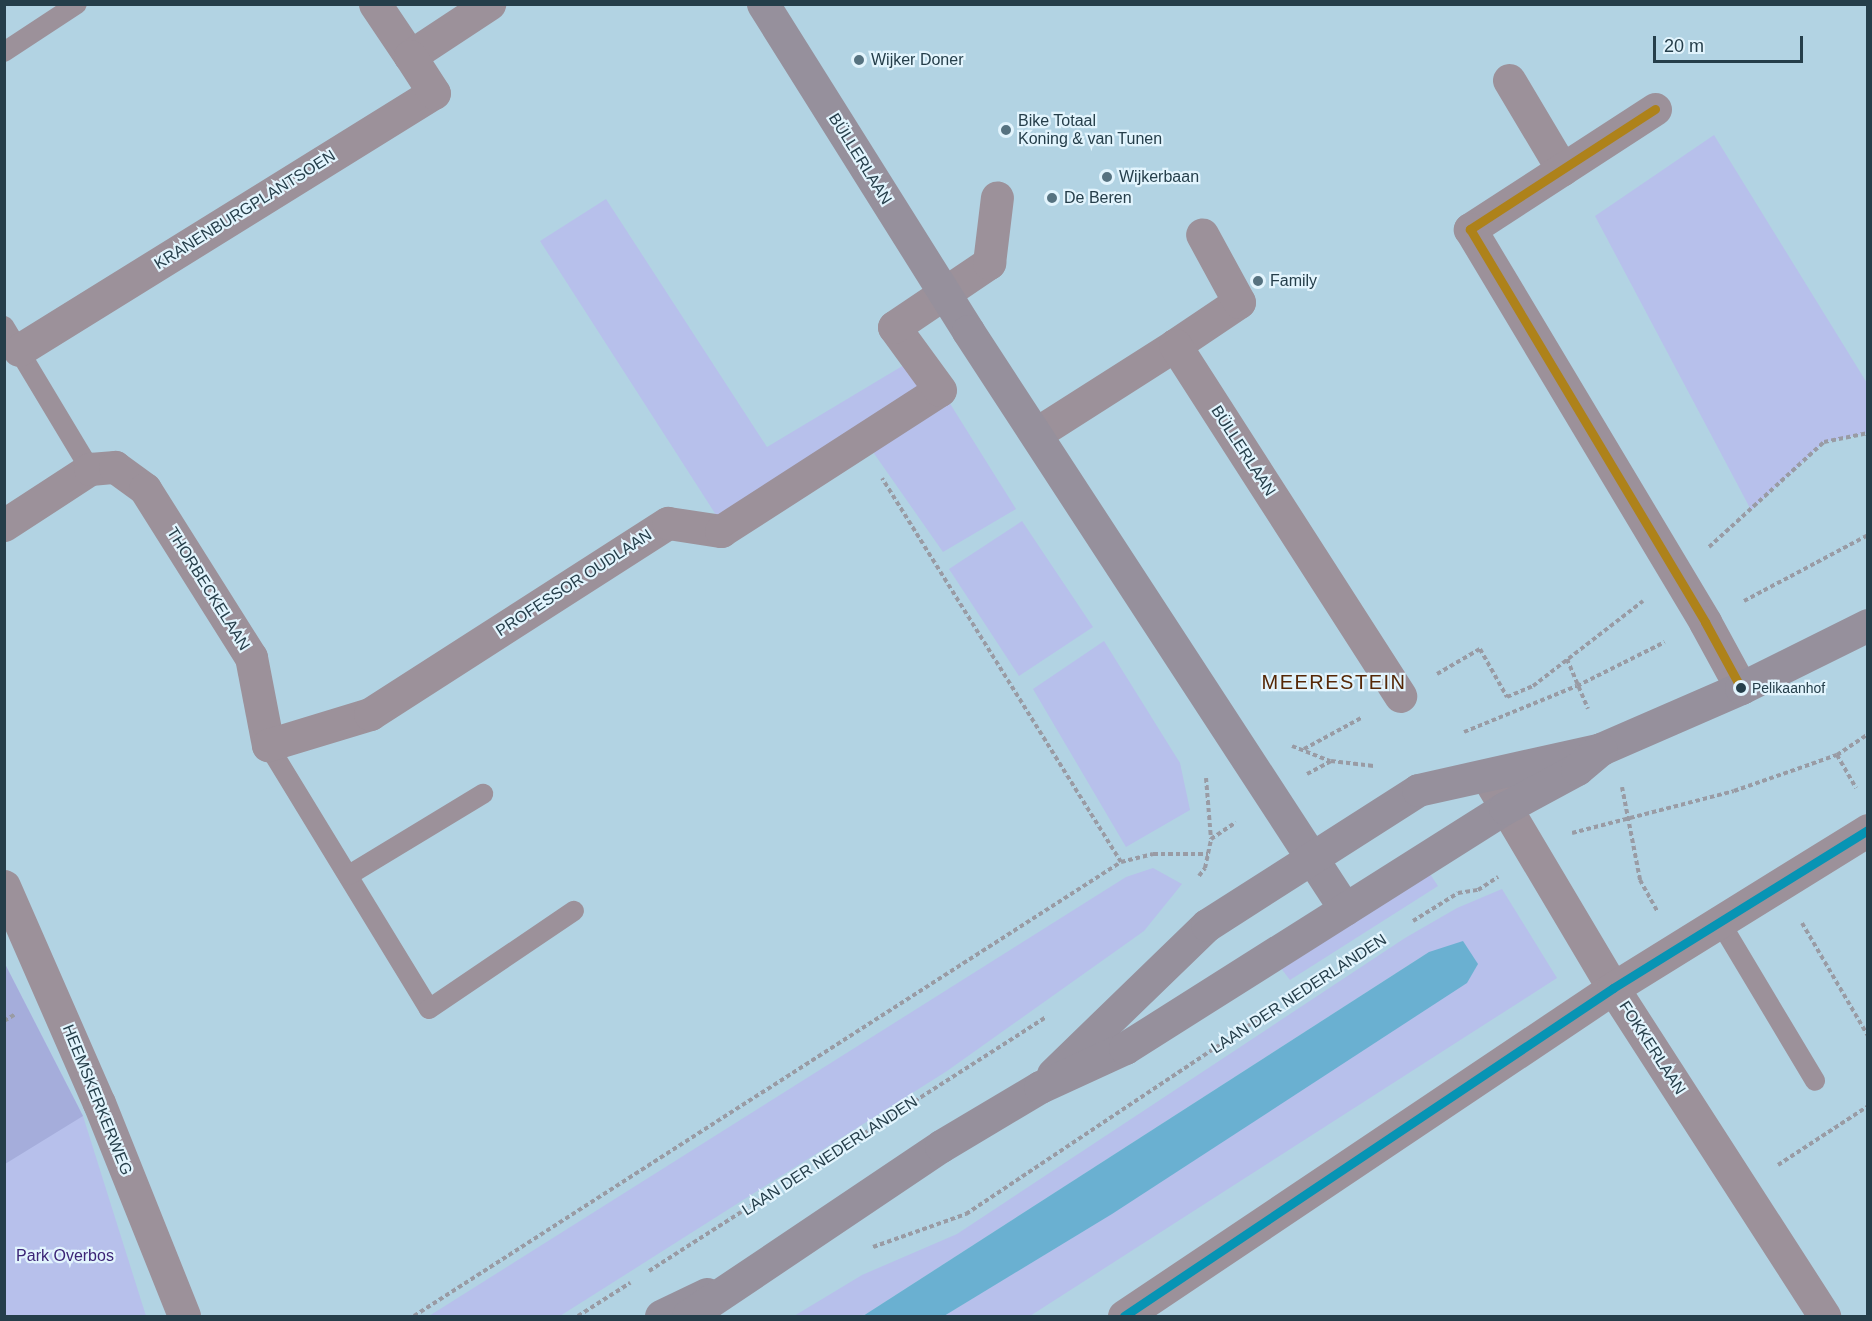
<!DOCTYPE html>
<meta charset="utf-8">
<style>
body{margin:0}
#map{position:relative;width:1872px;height:1321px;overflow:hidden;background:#b2d3e3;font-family:Arial,sans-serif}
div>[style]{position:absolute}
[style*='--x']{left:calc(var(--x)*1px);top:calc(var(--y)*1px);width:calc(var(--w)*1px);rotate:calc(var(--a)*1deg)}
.green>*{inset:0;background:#b7c0eb}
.forest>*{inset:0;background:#a5addb}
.water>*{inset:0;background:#6ab0d1}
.path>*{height:4px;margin-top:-2px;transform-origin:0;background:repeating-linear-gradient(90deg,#999ba4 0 4.5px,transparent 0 7.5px)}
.lane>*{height:20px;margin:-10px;padding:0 10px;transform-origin:10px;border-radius:10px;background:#9c919a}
.street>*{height:33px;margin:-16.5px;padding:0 16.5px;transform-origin:16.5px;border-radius:16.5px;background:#9c919a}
.secondary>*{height:33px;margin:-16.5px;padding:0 16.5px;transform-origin:16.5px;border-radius:16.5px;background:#96909c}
.bus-1>*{height:9px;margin:-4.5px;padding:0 4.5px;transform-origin:4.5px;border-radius:4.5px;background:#ae821a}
.bus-2>*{height:9px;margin:-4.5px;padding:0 4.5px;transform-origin:4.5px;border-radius:4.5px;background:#0794b4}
.dots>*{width:16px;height:16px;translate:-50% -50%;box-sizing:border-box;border:3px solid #e2f4fd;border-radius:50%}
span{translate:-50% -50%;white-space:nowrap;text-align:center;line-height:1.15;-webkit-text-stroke:4.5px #e2f4fd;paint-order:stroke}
.bus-label{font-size:14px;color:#253e4a}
.left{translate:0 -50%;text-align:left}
.poi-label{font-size:16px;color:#253e4a}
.street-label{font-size:16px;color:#253e4a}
.park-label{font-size:16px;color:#3c2576}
.quarter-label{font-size:20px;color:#552706;letter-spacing:1.5px}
.frame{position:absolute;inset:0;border:6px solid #253e4a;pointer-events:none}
.scale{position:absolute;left:1653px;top:36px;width:150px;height:27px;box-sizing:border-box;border:3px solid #253e4a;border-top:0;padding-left:8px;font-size:18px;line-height:21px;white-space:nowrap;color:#253e4a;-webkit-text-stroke:4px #e2f4fd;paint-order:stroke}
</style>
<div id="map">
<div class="green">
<div style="clip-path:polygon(1714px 135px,1867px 383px,1867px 433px,1824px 442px,1751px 510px,1595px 216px)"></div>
<div style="clip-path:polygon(606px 199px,767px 447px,909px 362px,925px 384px,718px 518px,540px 241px)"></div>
<div style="clip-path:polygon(949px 402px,1016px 509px,943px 552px,873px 452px)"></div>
<div style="clip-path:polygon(1022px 521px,1093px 627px,1019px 676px,949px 569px)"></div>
<div style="clip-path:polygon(1104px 641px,1180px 763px,1190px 810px,1126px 847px,1033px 689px)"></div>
<div style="clip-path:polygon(1153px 868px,1182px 884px,1144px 931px,947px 1071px,560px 1316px,429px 1316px,1126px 877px)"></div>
<div style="clip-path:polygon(1428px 871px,1438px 886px,1290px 980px,1280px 967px)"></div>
<div style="clip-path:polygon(1502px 889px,1557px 978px,1030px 1316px,944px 1316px,1000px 1281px,1429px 952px,863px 1316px,794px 1316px,862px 1275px,957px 1234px,1405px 938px,1457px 908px)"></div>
<div style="clip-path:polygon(4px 962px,83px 1116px,146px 1316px,5px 1316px)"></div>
</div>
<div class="forest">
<div style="clip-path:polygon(4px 962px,83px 1116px,5px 1164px,4px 1164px)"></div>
</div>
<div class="water">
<div style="clip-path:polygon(1463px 941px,1478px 964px,1467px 983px,1112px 1214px,944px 1316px,863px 1316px,1429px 952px)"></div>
</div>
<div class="path">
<div style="--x:1709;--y:547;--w:156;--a:-42.4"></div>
<div style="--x:1824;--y:442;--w:45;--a:-11.6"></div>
<div style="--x:1744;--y:601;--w:140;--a:-28"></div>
<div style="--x:1567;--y:659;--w:54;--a:67.2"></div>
<div style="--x:1437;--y:674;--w:50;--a:-30.2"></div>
<div style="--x:1480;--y:649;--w:55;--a:60.6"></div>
<div style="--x:1507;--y:697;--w:28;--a:-23"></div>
<div style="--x:1533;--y:686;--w:139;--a:-37.7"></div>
<div style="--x:1464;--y:732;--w:122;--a:-22.2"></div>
<div style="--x:1577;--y:686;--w:98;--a:-26.6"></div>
<div style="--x:1292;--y:746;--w:41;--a:21.5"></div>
<div style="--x:1304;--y:749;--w:67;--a:-28.5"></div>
<div style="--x:1837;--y:755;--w:38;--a:60"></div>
<div style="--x:1307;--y:774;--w:27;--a:-28"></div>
<div style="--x:1331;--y:761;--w:43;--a:6.6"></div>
<div style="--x:1206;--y:778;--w:61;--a:85.3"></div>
<div style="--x:1622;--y:787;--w:95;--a:79"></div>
<div style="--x:1640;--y:880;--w:35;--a:61"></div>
<div style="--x:1572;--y:833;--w:167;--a:-14.5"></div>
<div style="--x:1734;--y:791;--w:109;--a:-19.3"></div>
<div style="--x:1837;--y:755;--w:37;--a:-34"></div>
<div style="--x:1121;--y:862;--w:33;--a:-14"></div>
<div style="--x:1153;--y:854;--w:55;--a:0"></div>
<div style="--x:1199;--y:876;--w:10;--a:-53"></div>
<div style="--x:1205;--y:868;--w:30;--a:-78"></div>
<div style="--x:1211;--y:839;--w:30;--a:-34"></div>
<div style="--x:1413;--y:921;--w:53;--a:-31.9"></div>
<div style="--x:1458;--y:893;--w:20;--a:-9"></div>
<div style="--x:1478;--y:890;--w:24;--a:-33"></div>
<div style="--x:1802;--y:923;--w:131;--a:59.7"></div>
<div style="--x:4;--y:1021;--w:12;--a:-31"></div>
<div style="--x:1778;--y:1165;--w:108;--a:-33.2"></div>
<div style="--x:873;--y:1247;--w:99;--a:-19.5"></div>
<div style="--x:966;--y:1214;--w:371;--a:-33.7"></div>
<div style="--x:649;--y:1271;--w:470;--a:-32.6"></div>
<div style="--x:414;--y:1316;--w:840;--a:-32.71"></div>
<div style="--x:1121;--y:862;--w:452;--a:-121.9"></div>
<div style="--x:578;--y:1316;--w:62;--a:-32.4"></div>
</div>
<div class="lane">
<div style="--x:4;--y:52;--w:87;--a:-33.3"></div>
<div style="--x:4;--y:326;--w:167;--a:59"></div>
<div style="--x:268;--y:745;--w:309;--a:58.6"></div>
<div style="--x:429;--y:1009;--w:175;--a:-34.1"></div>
<div style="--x:349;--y:875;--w:157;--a:-31.2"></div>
<div style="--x:1720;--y:922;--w:185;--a:59.1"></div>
</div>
<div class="street">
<div style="--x:375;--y:4;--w:63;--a:56.1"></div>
<div style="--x:410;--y:56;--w:95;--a:-33.4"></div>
<div style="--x:1509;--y:80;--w:104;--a:59.2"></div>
<div style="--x:1655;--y:109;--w:221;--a:147"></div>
<div style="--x:1470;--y:229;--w:458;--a:59.1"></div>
<div style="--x:1705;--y:622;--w:75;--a:61.4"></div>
<div style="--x:1175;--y:345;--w:77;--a:-33.9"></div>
<div style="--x:1239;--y:302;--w:77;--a:-118.6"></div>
<div style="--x:19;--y:350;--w:488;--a:-31.8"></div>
<div style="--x:434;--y:93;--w:44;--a:-123"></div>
<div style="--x:1037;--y:433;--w:164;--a:-32.5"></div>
<div style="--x:1175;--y:345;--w:417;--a:57.3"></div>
<div style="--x:4;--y:525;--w:103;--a:-33.1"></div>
<div style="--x:90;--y:469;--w:25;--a:-5"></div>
<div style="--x:115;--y:467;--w:37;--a:36"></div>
<div style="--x:145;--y:489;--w:199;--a:57.8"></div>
<div style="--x:251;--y:657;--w:90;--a:79.1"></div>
<div style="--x:268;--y:745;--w:107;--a:-16.9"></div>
<div style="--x:370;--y:714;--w:354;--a:-32.7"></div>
<div style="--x:668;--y:523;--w:54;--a:8.6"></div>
<div style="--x:721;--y:531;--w:260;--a:-32.8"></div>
<div style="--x:940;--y:390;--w:78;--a:-126.1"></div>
<div style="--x:894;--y:327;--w:115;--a:-34"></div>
<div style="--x:989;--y:263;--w:66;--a:-83.1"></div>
<div style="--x:1487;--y:776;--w:247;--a:59.3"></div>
<div style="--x:1613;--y:988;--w:390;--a:57.2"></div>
<div style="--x:4;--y:886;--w:237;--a:66.4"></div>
<div style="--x:99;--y:1103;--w:229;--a:68.2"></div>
<div style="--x:1124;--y:1316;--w:589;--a:-33.85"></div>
<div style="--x:1613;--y:988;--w:300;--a:-31.8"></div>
</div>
<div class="secondary">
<div style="--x:763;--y:4;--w:386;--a:57.9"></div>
<div style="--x:968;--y:331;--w:690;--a:56.89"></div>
<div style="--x:1053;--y:1074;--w:214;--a:-44.1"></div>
<div style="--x:1207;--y:925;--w:250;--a:-32.6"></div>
<div style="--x:1418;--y:790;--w:188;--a:-12.6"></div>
<div style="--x:1601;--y:749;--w:153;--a:-23.5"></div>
<div style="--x:1741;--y:688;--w:142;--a:-26.4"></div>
<div style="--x:661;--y:1316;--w:51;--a:-25.6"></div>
<div style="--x:688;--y:1316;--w:305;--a:-33.9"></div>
<div style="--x:941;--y:1146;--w:115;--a:-30.8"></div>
<div style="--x:1040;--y:1087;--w:94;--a:-24.6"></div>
<div style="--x:1125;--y:1048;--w:449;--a:-32.3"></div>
<div style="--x:1505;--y:808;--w:82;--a:-28.4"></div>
<div style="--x:1577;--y:769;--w:31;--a:-40"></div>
</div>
<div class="bus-1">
<div style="--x:1655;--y:109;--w:221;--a:147"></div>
<div style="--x:1470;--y:229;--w:458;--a:59.1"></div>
<div style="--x:1705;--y:622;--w:75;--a:61.4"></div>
</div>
<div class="bus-2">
<div style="--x:1124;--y:1316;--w:589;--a:-33.85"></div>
<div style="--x:1613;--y:988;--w:300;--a:-31.8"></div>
</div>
<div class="dots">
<div style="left:859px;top:60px;background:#567280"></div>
<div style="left:1006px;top:130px;background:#567280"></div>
<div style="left:1107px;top:177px;background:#567280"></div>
<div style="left:1052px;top:198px;background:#567280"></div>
<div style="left:1258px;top:281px;background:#567280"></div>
<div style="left:1741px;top:688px;background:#253e4a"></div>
</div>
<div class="bus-label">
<span class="left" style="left:1752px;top:688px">Pelikaanhof</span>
</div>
<div class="poi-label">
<span class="left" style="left:871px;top:60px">Wijker Doner</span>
<span class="left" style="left:1018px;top:130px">Bike Totaal<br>Koning &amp; van Tunen</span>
<span class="left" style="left:1119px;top:177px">Wijkerbaan</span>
<span class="left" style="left:1064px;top:198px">De Beren</span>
<span class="left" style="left:1270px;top:281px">Family</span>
</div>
<div class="street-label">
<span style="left:860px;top:159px;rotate:58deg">BÜLLERLAAN</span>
<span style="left:245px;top:210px;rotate:-32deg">KRANENBURGPLANTSOEN</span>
<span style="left:1243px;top:451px;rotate:57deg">BÜLLERLAAN</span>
<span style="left:574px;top:583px;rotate:-33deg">PROFESSOR OUDLAAN</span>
<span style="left:208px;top:589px;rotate:58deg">THORBECKELAAN</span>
<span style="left:1299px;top:994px;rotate:-33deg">LAAN DER NEDERLANDEN</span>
<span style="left:1652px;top:1048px;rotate:57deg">FOKKERLAAN</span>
<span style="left:97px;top:1100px;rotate:68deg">HEEMSKERKERWEG</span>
<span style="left:830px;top:1156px;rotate:-33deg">LAAN DER NEDERLANDEN</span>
</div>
<div class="park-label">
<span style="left:65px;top:1256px">Park Overbos</span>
</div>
<div class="quarter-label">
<span style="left:1334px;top:682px">MEERESTEIN</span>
</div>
<div class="frame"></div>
<div class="scale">20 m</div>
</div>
